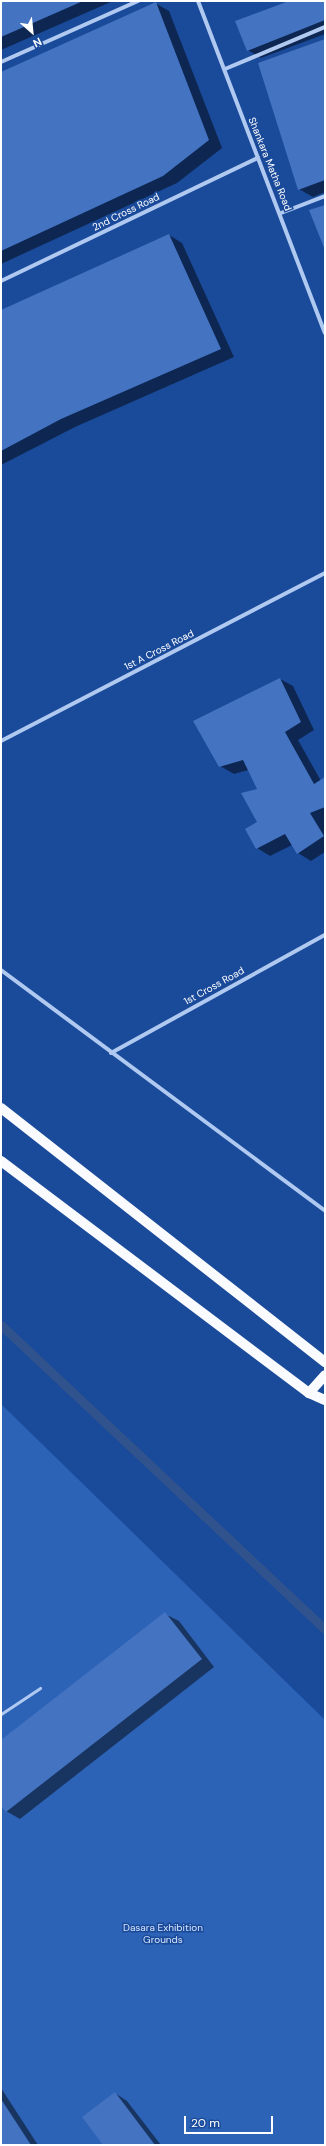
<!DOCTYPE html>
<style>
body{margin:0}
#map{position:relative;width:326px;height:2146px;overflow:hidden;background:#1a4a9a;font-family:"DM Sans",sans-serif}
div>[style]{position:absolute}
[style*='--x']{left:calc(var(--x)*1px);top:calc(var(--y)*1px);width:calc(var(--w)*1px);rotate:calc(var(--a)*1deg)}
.green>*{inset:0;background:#2d63b7}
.shadow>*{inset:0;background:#0007}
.stream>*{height:9px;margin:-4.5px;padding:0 4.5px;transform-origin:4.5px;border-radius:4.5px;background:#30538e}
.building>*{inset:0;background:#4373c1}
.service>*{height:3px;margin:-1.5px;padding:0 1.5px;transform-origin:1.5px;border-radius:1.5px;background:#b0c9f1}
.minor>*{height:4px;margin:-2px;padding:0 2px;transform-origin:2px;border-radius:2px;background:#b0c9f1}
.primary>*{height:10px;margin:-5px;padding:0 5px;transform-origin:5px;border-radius:5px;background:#fafbff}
span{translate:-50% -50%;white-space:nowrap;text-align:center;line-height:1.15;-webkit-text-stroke:3px #1a4a9a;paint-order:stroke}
.street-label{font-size:10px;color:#fff}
.park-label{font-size:10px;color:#d7e5fc}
.frame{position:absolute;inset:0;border:2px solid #fff;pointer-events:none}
.north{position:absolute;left:12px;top:12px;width:40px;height:40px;-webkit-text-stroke:3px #1a4a9a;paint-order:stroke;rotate:153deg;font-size:11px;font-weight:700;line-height:16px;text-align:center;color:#fff}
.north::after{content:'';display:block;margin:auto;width:14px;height:18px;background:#fff;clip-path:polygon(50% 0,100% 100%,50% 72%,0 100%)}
.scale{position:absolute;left:184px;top:2116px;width:89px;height:18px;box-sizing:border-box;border:2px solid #fff;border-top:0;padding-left:5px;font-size:12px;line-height:14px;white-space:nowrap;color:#fff;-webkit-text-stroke:3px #1a4a9a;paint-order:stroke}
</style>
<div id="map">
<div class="green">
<div style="clip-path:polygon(1px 1404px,325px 1720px,325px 2145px,1px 2145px)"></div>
</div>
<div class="shadow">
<div style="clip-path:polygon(1px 1px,113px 1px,1px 50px)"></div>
<div style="clip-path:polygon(292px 1px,325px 1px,325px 34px,261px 58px,248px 50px)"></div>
<div style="clip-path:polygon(155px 3px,169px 11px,222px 148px,177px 183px,1px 264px,1px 73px)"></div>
<div style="clip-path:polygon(325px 40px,325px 192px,313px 197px,299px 189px)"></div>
<div style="clip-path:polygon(169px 235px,182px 243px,234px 357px,75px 427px,1px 465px,1px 311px)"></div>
<div style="clip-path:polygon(280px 679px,293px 686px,314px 730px,298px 740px,321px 781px,325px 778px,325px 852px,311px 861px,298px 853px,292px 845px,270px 856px,257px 848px,259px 789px,248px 770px,234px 774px,220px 766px)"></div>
<div style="clip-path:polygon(165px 1614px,179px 1621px,214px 1667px,20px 1819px,6px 1811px,1px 1804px,1px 1741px)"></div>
<div style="clip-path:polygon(1px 2088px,38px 2145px,1px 2145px)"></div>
<div style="clip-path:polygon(115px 2093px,127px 2101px,161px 2145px,104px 2145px)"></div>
</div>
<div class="stream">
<div style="--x:1;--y:1325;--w:444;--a:43.2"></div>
</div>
<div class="building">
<div style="clip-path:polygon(1px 1px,83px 1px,1px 37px)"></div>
<div style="clip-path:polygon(289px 1px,325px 1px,325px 20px,247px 51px,235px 21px)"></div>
<div style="clip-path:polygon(156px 2px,209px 140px,163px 176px,1px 251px,1px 72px)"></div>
<div style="clip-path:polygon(325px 39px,325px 180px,298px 190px,258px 63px)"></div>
<div style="clip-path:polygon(325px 205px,325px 250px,309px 210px)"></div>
<div style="clip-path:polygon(169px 234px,221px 349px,61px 419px,1px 451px,1px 310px)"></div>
<div style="clip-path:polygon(280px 678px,301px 722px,285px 732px,314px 784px,325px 777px,325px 807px,310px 813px,324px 836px,297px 854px,285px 834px,256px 849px,245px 829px,257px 822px,241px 793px,257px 789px,243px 760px,219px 767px,193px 721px)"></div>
<div style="clip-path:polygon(165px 1612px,202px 1659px,6px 1812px,1px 1806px,1px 1740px)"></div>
<div style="clip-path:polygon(115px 2092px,155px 2145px,103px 2145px,82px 2117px)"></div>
<div style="clip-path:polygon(1px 2099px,31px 2145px,1px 2145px)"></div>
</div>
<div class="service">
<div style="--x:1;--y:1714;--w:47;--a:-33.7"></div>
</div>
<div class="minor">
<div style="--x:198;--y:1;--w:355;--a:69.1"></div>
<div style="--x:1;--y:62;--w:150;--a:-24"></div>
<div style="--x:225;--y:69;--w:108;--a:-22.8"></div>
<div style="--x:281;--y:213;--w:47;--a:-21.1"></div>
<div style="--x:1;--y:281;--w:285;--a:-25.6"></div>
<div style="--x:1;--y:741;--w:365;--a:-27.4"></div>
<div style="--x:1;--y:970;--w:404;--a:36.6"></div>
<div style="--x:111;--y:1053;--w:244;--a:-28.9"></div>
</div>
<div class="primary">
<div style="--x:1;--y:1108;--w:412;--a:38.1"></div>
<div style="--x:1;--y:1161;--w:386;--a:37"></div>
<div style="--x:309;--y:1393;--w:17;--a:24"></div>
<div style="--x:309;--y:1393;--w:24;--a:-48"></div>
</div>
<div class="street-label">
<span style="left:270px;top:164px;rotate:68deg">Shankara Matha Road</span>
<span style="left:126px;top:212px;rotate:-26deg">2nd Cross Road</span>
<span style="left:159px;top:650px;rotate:-27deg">1st A Cross Road</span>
<span style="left:214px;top:986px;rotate:-29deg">1st Cross Road</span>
</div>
<div class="park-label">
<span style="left:163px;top:1933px">Dasara Exhibition<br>Grounds</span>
</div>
<div class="frame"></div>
<div class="north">N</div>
<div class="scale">20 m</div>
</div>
